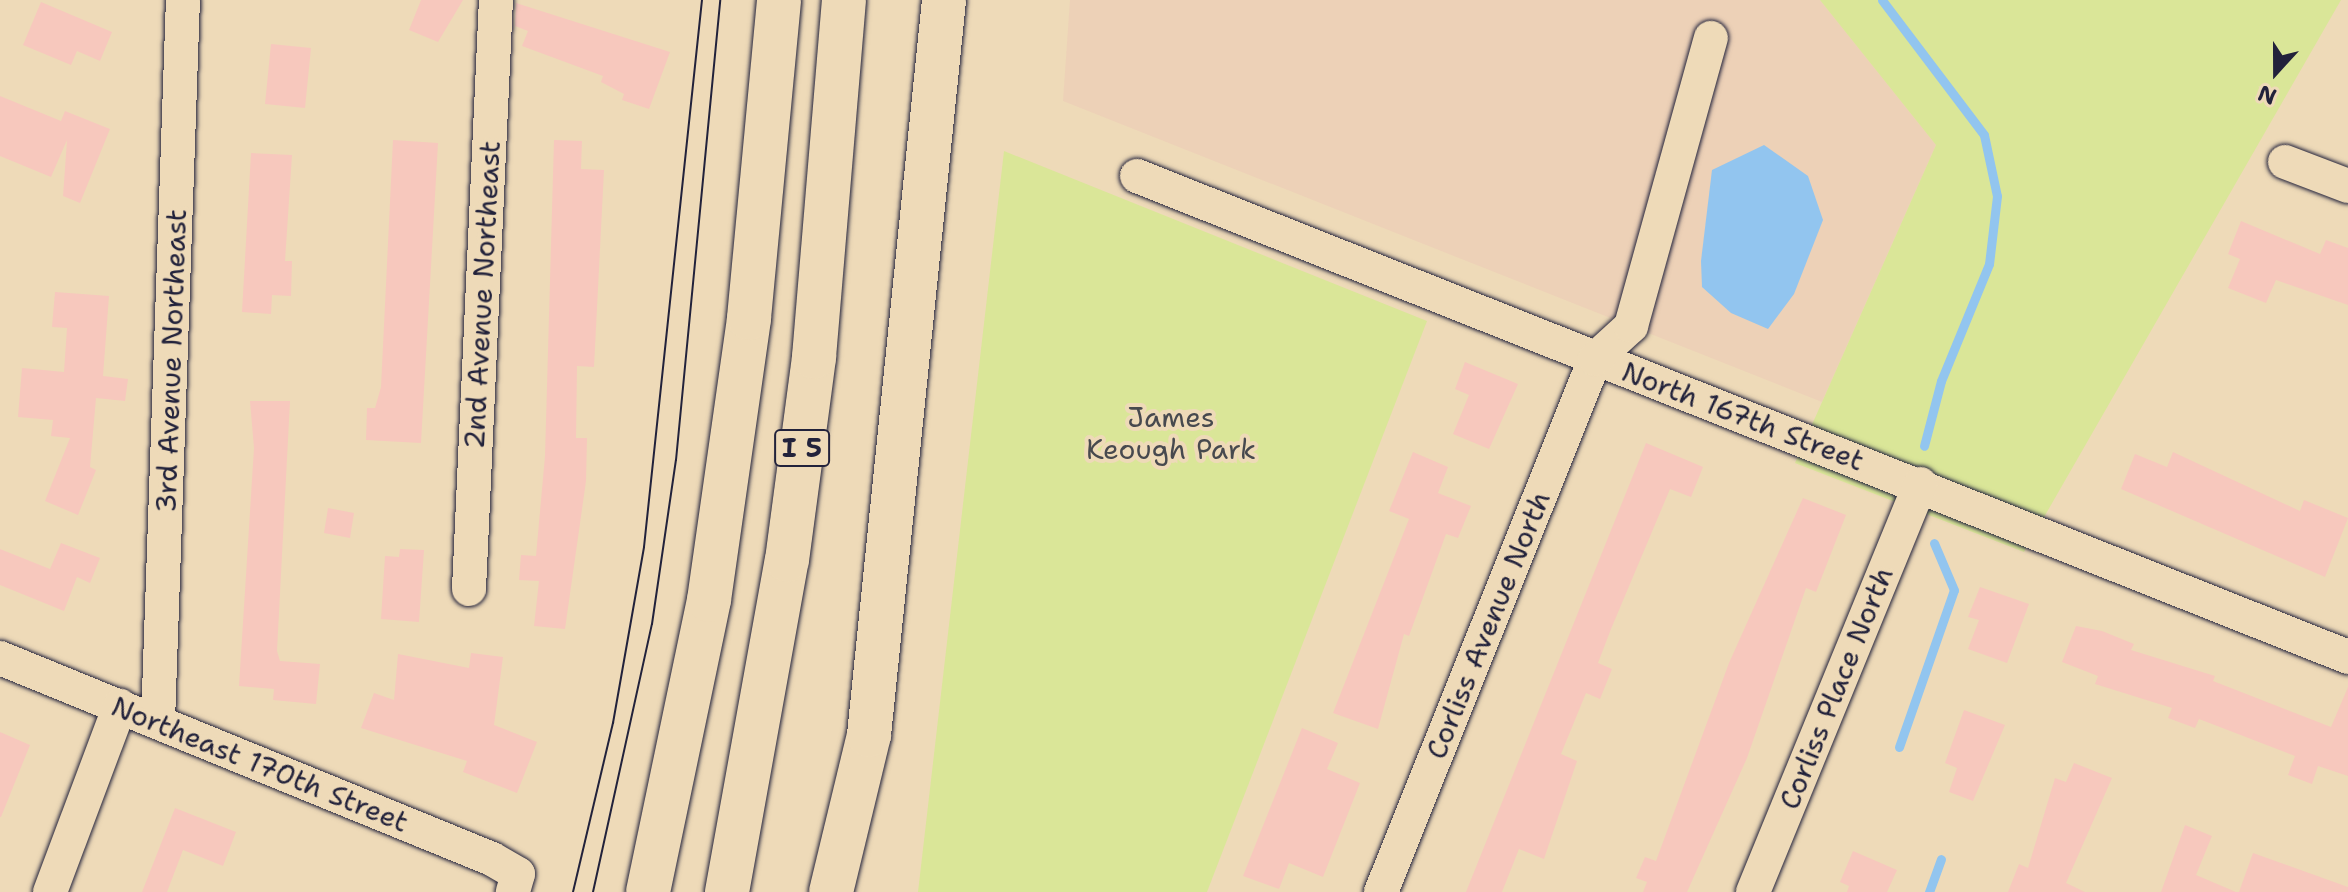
<!DOCTYPE html>
<style>
body{margin:0}
#map{position:relative;width:2348px;height:892px;overflow:hidden;background:#eedab8;font-family:"Shantell Sans",sans-serif}
div>[style]{position:absolute}
[style*='--x']{left:calc(var(--x)*1px);top:calc(var(--y)*1px);width:calc(var(--w)*1px);rotate:calc(var(--a)*1deg)}
.built>*{inset:0;background:#edd1b7}
.green>*{inset:0;background:#dae698}
.water>*{inset:0;background:#92c5ef}
.stream>*{height:9px;margin:-4.5px;padding:0 4.5px;transform-origin:4.5px;border-radius:4.5px;background:#92c5ef}
.building>*{inset:0;background:#f7c8bd}
.roads{filter:drop-shadow(0 0 2px #22223b) drop-shadow(0 0 2px #22223b)}
.minor>*{height:34px;margin:-17px;padding:0 17px;transform-origin:17px;border-radius:17px;background:#eedab8}
.highway>*{height:44px;margin:-22px;padding:0 22px;transform-origin:22px;border-radius:22px;background:#eedab8}
.tram>*{height:2px;margin:-1px;padding:0 1px;transform-origin:1px;border-radius:1px;background:#22223b}
span{translate:-50% -50%;white-space:nowrap;text-align:center;line-height:1.15;-webkit-text-stroke:8px #eedab8;paint-order:stroke}
.shield-label span{padding:2px 6px;background:#eedab8;border:2px solid;border-radius:6px;-webkit-text-stroke-width:0}
.shield-label{font-size:26px;color:#22223b;font-weight:700}
.street-label{font-size:28px;color:#22223b}
.park-label{font-size:28px;color:#47494e}
.north{position:absolute;left:2236px;top:32px;width:80px;height:80px;-webkit-text-stroke:6px #eedab8;paint-order:stroke;rotate:201deg;font-size:22px;font-weight:700;line-height:32px;text-align:center;color:#22223b}
.north::after{content:'';display:block;margin:auto;width:28px;height:36px;background:#22223b;clip-path:polygon(50% 0,100% 100%,50% 72%,0 100%)}
</style>
<div id="map">
<div class="built">
<div style="clip-path:polygon(1070px 0,1820px 0,1936px 145px,1822px 402px,1063px 101px)"></div>
</div>
<div class="green">
<div style="clip-path:polygon(1820px 0,2341px 0,2024px 552px,1795px 463px,1936px 145px)"></div>
<div style="clip-path:polygon(1004px 151px,1427px 321px,1207px 892px,918px 892px)"></div>
</div>
<div class="water">
<div style="clip-path:polygon(1764px 145px,1808px 176px,1823px 220px,1794px 294px,1768px 329px,1731px 313px,1702px 287px,1701px 261px,1712px 170px)"></div>
</div>
<div class="stream">
<div style="--x:1882;--y:0;--w:169;--a:52.9"></div>
<div style="--x:1984;--y:135;--w:62;--a:78"></div>
<div style="--x:1997;--y:196;--w:68;--a:96.7"></div>
<div style="--x:1989;--y:264;--w:126;--a:112.3"></div>
<div style="--x:1941;--y:381;--w:67;--a:104.7"></div>
<div style="--x:1899;--y:747;--w:166;--a:-70.7"></div>
<div style="--x:1954;--y:590;--w:51;--a:-113.1"></div>
<div style="--x:1929;--y:892;--w:35;--a:-70"></div>
</div>
<div class="building">
<div style="clip-path:polygon(421px 0,463px 0,438px 42px,409px 30px)"></div>
<div style="clip-path:polygon(41px 2px,112px 32px,100px 61px,77px 51px,71px 65px,23px 45px)"></div>
<div style="clip-path:polygon(516px 3px,670px 52px,649px 109px,622px 100px,624px 94px,601px 82px,603px 76px,522px 46px,528px 31px,515px 26px)"></div>
<div style="clip-path:polygon(271px 44px,311px 48px,305px 108px,265px 104px)"></div>
<div style="clip-path:polygon(0 96px,61px 121px,65px 111px,110px 129px,80px 203px,63px 196px,67px 140px,51px 177px,0 156px)"></div>
<div style="clip-path:polygon(393px 140px,438px 143px,421px 443px,366px 440px,367px 408px,375px 408px,381px 387px)"></div>
<div style="clip-path:polygon(554px 140px,582px 141px,581px 169px,604px 170px,594px 367px,577px 366px,576px 438px,587px 438px,586px 481px,565px 629px,534px 626px,539px 581px,519px 580px,521px 555px,536px 556px,545px 456px)"></div>
<div style="clip-path:polygon(251px 153px,292px 155px,285px 261px,292px 261px,291px 296px,272px 295px,271px 314px,242px 312px)"></div>
<div style="clip-path:polygon(2241px 221px,2320px 254px,2326px 240px,2348px 248px,2348px 305px,2276px 280px,2266px 303px,2228px 288px,2240px 259px,2228px 254px)"></div>
<div style="clip-path:polygon(55px 292px,109px 296px,103px 376px,128px 379px,125px 401px,96px 398px,90px 467px,96px 470px,78px 515px,45px 501px,70px 438px,51px 436px,53px 420px,18px 417px,22px 368px,64px 372px,67px 328px,52px 327px)"></div>
<div style="clip-path:polygon(1465px 362px,1518px 384px,1489px 449px,1453px 434px,1469px 395px,1455px 389px)"></div>
<div style="clip-path:polygon(250px 401px,290px 401px,277px 651px,280px 661px,320px 664px,316px 704px,273px 700px,274px 689px,239px 686px,254px 448px)"></div>
<div style="clip-path:polygon(1646px 443px,1703px 467px,1691px 497px,1670px 489px,1611px 629px,1598px 663px,1612px 669px,1600px 699px,1586px 693px,1561px 754px,1577px 761px,1544px 859px,1519px 849px,1502px 892px,1466px 892px)"></div>
<div style="clip-path:polygon(1413px 452px,1448px 467px,1438px 493px,1471px 506px,1458px 538px,1446px 534px,1409px 636px,1404px 634px,1378px 729px,1333px 713px,1409px 519px,1389px 511px)"></div>
<div style="clip-path:polygon(2173px 452px,2300px 511px,2304px 500px,2348px 518px,2325px 577px,2121px 489px,2135px 454px,2167px 467px)"></div>
<div style="clip-path:polygon(1803px 498px,1846px 515px,1816px 592px,1806px 588px,1747px 758px,1687px 892px,1643px 892px,1647px 882px,1636px 878px,1645px 857px,1656px 861px,1729px 663px)"></div>
<div style="clip-path:polygon(328px 508px,354px 513px,350px 538px,324px 533px)"></div>
<div style="clip-path:polygon(61px 543px,100px 558px,90px 583px,77px 577px,64px 611px,0 585px,0 549px,50px 569px)"></div>
<div style="clip-path:polygon(400px 549px,424px 550px,419px 622px,381px 619px,385px 556px,399px 557px)"></div>
<div style="clip-path:polygon(1980px 587px,2029px 604px,2007px 663px,1968px 649px,1979px 620px,1968px 617px)"></div>
<div style="clip-path:polygon(2076px 626px,2102px 631px,2134px 644px,2131px 650px,2215px 676px,2213px 681px,2331px 727px,2348px 687px,2348px 776px,2318px 766px,2312px 784px,2288px 775px,2295px 756px,2199px 719px,2195px 728px,2168px 718px,2172px 708px,2095px 684px,2098px 676px,2062px 662px)"></div>
<div style="clip-path:polygon(471px 653px,503px 657px,494px 725px,537px 742px,517px 793px,463px 772px,467px 761px,361px 728px,374px 693px,394px 700px,398px 654px,469px 668px)"></div>
<div style="clip-path:polygon(1964px 710px,2005px 725px,1973px 801px,1949px 792px,1957px 768px,1945px 763px)"></div>
<div style="clip-path:polygon(1302px 728px,1338px 743px,1327px 769px,1360px 783px,1323px 877px,1289px 863px,1279px 889px,1243px 876px)"></div>
<div style="clip-path:polygon(0 732px,30px 745px,1px 817px,0 817px)"></div>
<div style="clip-path:polygon(2074px 763px,2112px 778px,2066px 883px,2085px 892px,2008px 892px,2019px 864px,2028px 868px,2055px 778px,2066px 782px)"></div>
<div style="clip-path:polygon(175px 808px,236px 832px,223px 866px,183px 850px,167px 892px,142px 892px)"></div>
<div style="clip-path:polygon(2185px 825px,2212px 836px,2196px 875px,2236px 892px,2161px 892px)"></div>
<div style="clip-path:polygon(1853px 851px,1897px 870px,1887px 892px,1847px 892px,1849px 886px,1840px 882px)"></div>
<div style="clip-path:polygon(2253px 853px,2348px 887px,2348px 892px,2239px 892px)"></div>
</div>
<div class="roads">
<div class="minor">
<div style="--x:2285;--y:162;--w:67;--a:20.9"></div>
<div style="--x:1137;--y:176;--w:1303;--a:21.66"></div>
<div style="--x:469;--y:589;--w:590;--a:-87.38"></div>
<div style="--x:0;--y:658;--w:531;--a:22.22"></div>
<div style="--x:492;--y:859;--w:30;--a:30"></div>
<div style="--x:518;--y:874;--w:19;--a:106"></div>
<div style="--x:158;--y:722;--w:722;--a:-88.02"></div>
<div style="--x:50;--y:892;--w:199;--a:-69.4"></div>
<div style="--x:1381;--y:892;--w:574;--a:-68.12"></div>
<div style="--x:1595;--y:359;--w:49;--a:-42.5"></div>
<div style="--x:1631;--y:326;--w:299;--a:-74.5"></div>
<div style="--x:1753;--y:892;--w:441;--a:-67.7"></div>
</div>
<div class="highway">
<div style="--x:648;--y:892;--w:298;--a:-78.2"></div>
<div style="--x:709;--y:600;--w:285;--a:-81.9"></div>
<div style="--x:749;--y:318;--w:319;--a:-84.6"></div>
<div style="--x:727;--y:892;--w:337;--a:-79.8"></div>
<div style="--x:787;--y:560;--w:205;--a:-82.4"></div>
<div style="--x:814;--y:357;--w:358;--a:-85.2"></div>
<div style="--x:831;--y:892;--w:162;--a:-76.4"></div>
<div style="--x:869;--y:735;--w:739;--a:-84.17"></div>
</div>
</div>
<div class="tram">
<div style="--x:573;--y:892;--w:174;--a:-76.7"></div>
<div style="--x:613;--y:723;--w:179;--a:-80"></div>
<div style="--x:644;--y:547;--w:550;--a:-83.95"></div>
<div style="--x:593;--y:892;--w:274;--a:-77.6"></div>
<div style="--x:652;--y:624;--w:166;--a:-81.7"></div>
<div style="--x:676;--y:460;--w:462;--a:-84.5"></div>
</div>
<div class="shield-label">
<span style="left:802px;top:448px">I 5</span>
</div>
<div class="street-label">
<span style="left:482px;top:295px;rotate:-87deg">2nd Avenue Northeast</span>
<span style="left:171px;top:361px;rotate:-88deg">3rd Avenue Northeast</span>
<span style="left:1743px;top:416px;rotate:21deg">North 167th Street</span>
<span style="left:1488px;top:625px;rotate:-68deg">Corliss Avenue North</span>
<span style="left:1836px;top:688px;rotate:-68deg">Corliss Place North</span>
<span style="left:260px;top:764px;rotate:22deg">Northeast 170th Street</span>
</div>
<div class="park-label">
<span style="left:1171px;top:433px">James<br>Keough Park</span>
</div>
<div class="north">N</div>
</div>
